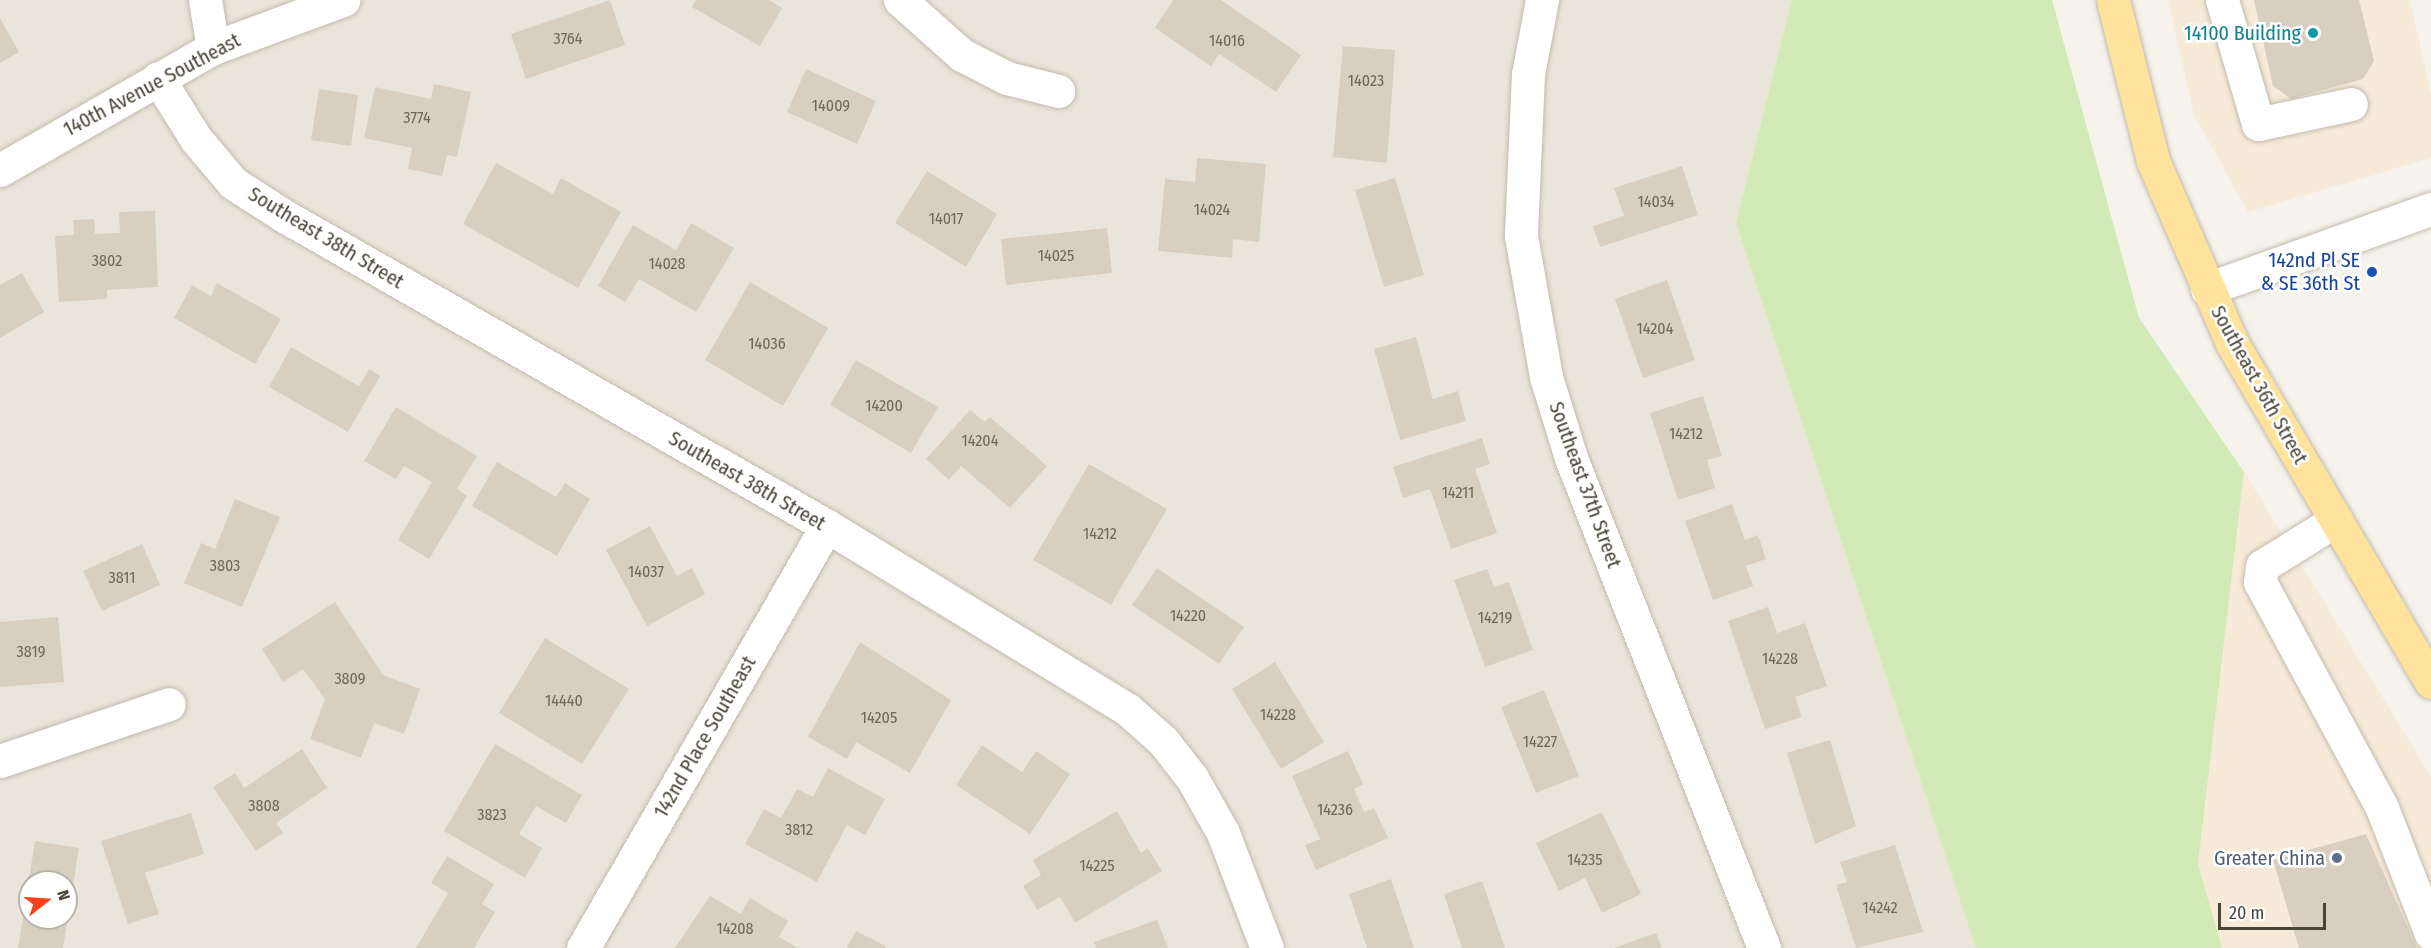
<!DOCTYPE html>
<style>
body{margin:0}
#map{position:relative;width:2431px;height:948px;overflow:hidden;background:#f6f3ec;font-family:"Fira Sans Condensed",sans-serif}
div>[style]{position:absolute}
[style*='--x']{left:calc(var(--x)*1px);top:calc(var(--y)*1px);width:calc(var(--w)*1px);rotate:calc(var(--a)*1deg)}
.residential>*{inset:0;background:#eae5da}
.commercial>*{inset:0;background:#f7ead8}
.green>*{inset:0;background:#d2eab5}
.building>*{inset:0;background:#d8cfc1}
.roads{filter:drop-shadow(0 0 2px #c2bbae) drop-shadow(0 0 2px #c2bbae)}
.minor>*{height:33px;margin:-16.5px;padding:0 16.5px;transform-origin:16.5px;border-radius:16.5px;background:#fff}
.major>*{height:33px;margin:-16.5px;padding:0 16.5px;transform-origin:16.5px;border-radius:16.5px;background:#ffe39c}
.dots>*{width:16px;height:16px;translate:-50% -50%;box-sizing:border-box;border:3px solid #fff;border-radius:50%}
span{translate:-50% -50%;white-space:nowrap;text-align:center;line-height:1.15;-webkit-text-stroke:5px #fff;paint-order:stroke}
.number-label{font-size:16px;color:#6e675b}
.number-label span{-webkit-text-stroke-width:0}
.culture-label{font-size:20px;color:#0d838f}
.right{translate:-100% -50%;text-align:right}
.street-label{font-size:20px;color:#4b4439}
.transit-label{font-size:20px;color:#164399}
.service-label{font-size:20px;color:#4e5e75}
.north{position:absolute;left:18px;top:870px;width:60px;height:60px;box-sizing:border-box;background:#fff;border:2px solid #b7b4b0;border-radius:50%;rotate:73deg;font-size:16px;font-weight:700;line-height:24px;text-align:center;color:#4b4439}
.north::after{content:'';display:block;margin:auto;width:21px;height:27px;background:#fc3f1d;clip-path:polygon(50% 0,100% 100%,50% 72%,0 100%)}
.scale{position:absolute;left:2218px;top:903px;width:108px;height:27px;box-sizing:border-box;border:3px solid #4b4439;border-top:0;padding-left:8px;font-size:18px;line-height:21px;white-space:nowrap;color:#4b4439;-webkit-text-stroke:4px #fff;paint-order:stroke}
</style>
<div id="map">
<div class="residential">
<div style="clip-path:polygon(evenodd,0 0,1792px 0,1736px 223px,1980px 948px,0 948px,0 0,30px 882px,66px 882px,66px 918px,30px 918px,30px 882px)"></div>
</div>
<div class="commercial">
<div style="clip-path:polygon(2168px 0,2410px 0,2431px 94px,2431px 158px,2248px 212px,2194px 115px)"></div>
<div style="clip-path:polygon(2244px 472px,2431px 776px,2431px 948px,2222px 948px,2198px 864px)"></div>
</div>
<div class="green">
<div style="clip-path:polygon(1792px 0,2052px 0,2139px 318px,2244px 472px,2198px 864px,2222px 948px,1976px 948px,1736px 223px)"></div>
</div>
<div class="building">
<div style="clip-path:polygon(610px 0,625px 45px,526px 79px,511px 34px)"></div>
<div style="clip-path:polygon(696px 0,769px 0,782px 8px,760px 46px,692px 7px)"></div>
<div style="clip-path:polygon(1173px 0,1221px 0,1301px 55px,1276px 92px,1219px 54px,1211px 66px,1155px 28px)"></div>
<div style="clip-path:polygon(2254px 0,2359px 0,2374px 61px,2363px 79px,2291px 99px,2273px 86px)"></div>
<div style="clip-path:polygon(0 18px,19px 52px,0 63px)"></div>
<div style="clip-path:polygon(1343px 46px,1395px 50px,1387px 163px,1333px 157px)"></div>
<div style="clip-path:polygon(806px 69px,876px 101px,857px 144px,787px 112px)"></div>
<div style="clip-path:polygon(434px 84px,471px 92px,457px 157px,447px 155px,442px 176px,408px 169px,412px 148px,364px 138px,375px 87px,431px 99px)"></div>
<div style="clip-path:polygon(319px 89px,358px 95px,351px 146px,311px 140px)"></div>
<div style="clip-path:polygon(1197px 158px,1266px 164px,1259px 242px,1233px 239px,1232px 258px,1158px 251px,1165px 179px,1195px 182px)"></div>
<div style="clip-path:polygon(496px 163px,553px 194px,561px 178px,621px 212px,578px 288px,463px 224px)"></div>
<div style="clip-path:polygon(1682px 166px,1698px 215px,1600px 247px,1593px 226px,1624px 216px,1614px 188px)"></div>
<div style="clip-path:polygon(927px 171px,997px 214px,966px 267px,895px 223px)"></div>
<div style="clip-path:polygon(1395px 178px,1424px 275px,1384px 287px,1355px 190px)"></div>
<div style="clip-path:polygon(155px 211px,158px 287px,107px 290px,107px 299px,59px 302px,55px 236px,74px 235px,73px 220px,94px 219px,95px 234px,120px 233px,119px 212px)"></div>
<div style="clip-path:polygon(691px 223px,734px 248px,696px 312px,639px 279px,625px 302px,598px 286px,633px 225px,676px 250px)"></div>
<div style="clip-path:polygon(1107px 228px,1112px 273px,1006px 285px,1001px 239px)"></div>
<div style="clip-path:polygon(22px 273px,44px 312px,0 338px,0 285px)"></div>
<div style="clip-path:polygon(1667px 280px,1695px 360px,1643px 378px,1615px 299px)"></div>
<div style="clip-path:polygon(750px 282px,828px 328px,783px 406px,705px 360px)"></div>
<div style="clip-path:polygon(217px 283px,281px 319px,255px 364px,174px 318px,192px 285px,211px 296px)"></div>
<div style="clip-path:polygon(1416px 337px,1433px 399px,1458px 391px,1466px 421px,1400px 440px,1374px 349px)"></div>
<div style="clip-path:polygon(291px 347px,359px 386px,369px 369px,380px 376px,348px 432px,269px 387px)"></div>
<div style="clip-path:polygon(856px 360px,938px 407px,911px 453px,830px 405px)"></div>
<div style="clip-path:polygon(1703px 396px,1722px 456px,1707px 460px,1715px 488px,1678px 500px,1650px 413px)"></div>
<div style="clip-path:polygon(396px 407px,477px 456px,457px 489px,467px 496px,429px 559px,398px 540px,432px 482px,404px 466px,396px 479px,364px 461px)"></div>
<div style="clip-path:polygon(970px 410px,985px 422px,990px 417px,1047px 466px,1010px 508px,961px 466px,949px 480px,926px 459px)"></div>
<div style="clip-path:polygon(1482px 438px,1490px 464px,1475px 469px,1497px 533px,1451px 549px,1430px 489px,1403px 498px,1393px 467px)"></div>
<div style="clip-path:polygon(497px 462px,556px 497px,565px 483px,590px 499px,557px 556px,472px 506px)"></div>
<div style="clip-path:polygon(1089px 464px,1167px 509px,1111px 605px,1033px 560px)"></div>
<div style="clip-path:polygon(235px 499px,280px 517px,242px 607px,184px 583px,201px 543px,215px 549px)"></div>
<div style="clip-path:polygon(1732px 504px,1745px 540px,1758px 535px,1766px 559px,1746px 566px,1753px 586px,1713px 600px,1685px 521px)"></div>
<div style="clip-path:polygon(650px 526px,677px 576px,692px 568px,705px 594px,647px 626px,606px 550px)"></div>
<div style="clip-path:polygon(142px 544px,160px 585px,102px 611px,83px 571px)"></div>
<div style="clip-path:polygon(1157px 568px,1244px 627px,1219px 664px,1132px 605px)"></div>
<div style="clip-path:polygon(1487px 569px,1494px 587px,1509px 582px,1533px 650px,1485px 667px,1454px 580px)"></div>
<div style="clip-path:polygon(335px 602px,383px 675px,420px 689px,404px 734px,374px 723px,361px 758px,310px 739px,325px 699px,303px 669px,283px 682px,262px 649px)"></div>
<div style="clip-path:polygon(1768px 607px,1777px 633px,1805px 623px,1827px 686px,1795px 697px,1802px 717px,1765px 729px,1728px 621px)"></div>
<div style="clip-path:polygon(58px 617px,64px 682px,0 687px,0 622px)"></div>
<div style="clip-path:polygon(545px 638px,629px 689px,582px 764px,499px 713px)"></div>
<div style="clip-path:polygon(860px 642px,951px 700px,910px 773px,856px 742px,847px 759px,808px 737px)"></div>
<div style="clip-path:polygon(1275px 662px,1324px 742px,1281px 769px,1232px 689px)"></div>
<div style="clip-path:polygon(1544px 690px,1579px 776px,1536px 793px,1501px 707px)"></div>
<div style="clip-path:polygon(1830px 740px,1856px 826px,1815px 844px,1787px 753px)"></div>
<div style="clip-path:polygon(495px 744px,582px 795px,566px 823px,536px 806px,519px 834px,542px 848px,525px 878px,444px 831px)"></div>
<div style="clip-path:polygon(982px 745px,1022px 772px,1036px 751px,1070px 774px,1030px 834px,956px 785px)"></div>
<div style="clip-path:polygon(302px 749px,327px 788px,276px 823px,283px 833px,256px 851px,213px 787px,235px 773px,244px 788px)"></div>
<div style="clip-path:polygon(1348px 751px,1363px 784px,1354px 789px,1364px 812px,1374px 808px,1388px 838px,1316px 870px,1305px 845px,1320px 839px,1292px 776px)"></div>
<div style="clip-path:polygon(828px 768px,885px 799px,865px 835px,847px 825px,817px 882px,745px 844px,764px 809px,781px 818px,797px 789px,813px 797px)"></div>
<div style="clip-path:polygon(1117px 811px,1141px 853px,1148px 848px,1162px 871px,1075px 923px,1060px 897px,1037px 910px,1023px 886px,1041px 875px,1033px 860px)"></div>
<div style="clip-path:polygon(1602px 812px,1641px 894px,1602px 913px,1585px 878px,1559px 891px,1536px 843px)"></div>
<div style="clip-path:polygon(191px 813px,204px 854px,145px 873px,159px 914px,128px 924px,101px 841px)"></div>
<div style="clip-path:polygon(2366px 834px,2417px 948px,2299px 948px,2273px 860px)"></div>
<div style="clip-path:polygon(evenodd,35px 841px,79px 848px,63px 948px,18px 948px,35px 841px,30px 882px,66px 882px,66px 918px,30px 918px,30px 882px)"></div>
<div style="clip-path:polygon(1895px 845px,1923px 932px,1856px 948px,1836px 885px,1847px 882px,1840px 862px)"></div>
<div style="clip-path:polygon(447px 856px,494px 884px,482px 904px,495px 912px,474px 948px,416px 948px,448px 893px,431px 883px)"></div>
<div style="clip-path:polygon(1391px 879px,1414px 948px,1367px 948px,1349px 894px)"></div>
<div style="clip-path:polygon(1482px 881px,1505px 948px,1462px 948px,1444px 894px)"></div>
<div style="clip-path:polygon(710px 896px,741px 914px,750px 898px,788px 921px,779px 937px,798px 948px,675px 948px)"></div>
<div style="clip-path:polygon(1157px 920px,1168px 948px,1096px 948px,1094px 942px)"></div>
<div style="clip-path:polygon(856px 931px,886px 946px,885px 948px,847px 948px)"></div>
<div style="clip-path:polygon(1656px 933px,1662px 948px,1614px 948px)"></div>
</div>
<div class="roads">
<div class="minor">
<div style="--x:205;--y:0;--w:49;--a:80.5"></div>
<div style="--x:900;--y:0;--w:83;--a:41.6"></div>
<div style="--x:962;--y:55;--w:51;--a:27.1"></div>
<div style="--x:1007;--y:78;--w:53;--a:14.3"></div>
<div style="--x:1542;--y:0;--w:75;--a:100.7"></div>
<div style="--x:1528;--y:74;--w:162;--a:92.5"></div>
<div style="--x:1521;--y:236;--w:143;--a:79.9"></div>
<div style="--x:1546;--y:377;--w:85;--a:72.8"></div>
<div style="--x:1571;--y:458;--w:527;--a:68.5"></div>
<div style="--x:2222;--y:0;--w:129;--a:73.8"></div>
<div style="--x:2258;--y:124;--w:95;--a:-12.1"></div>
<div style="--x:158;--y:78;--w:72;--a:58.1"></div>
<div style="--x:196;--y:139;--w:57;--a:49.9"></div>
<div style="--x:233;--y:183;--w:63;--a:32.7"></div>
<div style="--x:286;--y:217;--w:623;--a:29.73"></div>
<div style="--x:827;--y:526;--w:351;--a:31.4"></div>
<div style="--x:1127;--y:709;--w:48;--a:41.6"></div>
<div style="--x:1163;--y:741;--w:47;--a:51.9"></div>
<div style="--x:1192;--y:778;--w:63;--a:60.6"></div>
<div style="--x:1223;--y:833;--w:123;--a:69.1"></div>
<div style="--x:0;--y:170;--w:245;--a:-29.8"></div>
<div style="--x:213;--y:48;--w:139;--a:-20.3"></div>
<div style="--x:2207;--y:289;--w:238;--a:-19.7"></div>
<div style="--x:2336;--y:520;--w:87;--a:148.1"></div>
<div style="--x:2262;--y:566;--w:16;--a:97"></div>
<div style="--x:2260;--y:582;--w:257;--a:61.6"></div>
<div style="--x:2382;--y:808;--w:135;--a:68.7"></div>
<div style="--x:0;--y:761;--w:178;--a:-18.6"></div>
<div style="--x:583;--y:948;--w:487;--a:-60"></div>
</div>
<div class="major">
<div style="--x:2113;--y:0;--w:166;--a:76"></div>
<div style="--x:2153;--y:161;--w:198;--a:66.5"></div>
<div style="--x:2232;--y:343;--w:393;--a:59.6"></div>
</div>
</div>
<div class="dots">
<div style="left:2313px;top:33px;background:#0f9aa8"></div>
<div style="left:2372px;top:272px;background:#1a4fb4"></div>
<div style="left:2337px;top:858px;background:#5c6f8a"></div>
</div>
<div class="number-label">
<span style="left:568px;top:39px">3764</span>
<span style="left:1227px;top:41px">14016</span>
<span style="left:1366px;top:81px">14023</span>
<span style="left:831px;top:106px">14009</span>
<span style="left:417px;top:118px">3774</span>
<span style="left:1656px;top:202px">14034</span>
<span style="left:1212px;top:210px">14024</span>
<span style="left:946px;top:219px">14017</span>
<span style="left:1056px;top:256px">14025</span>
<span style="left:107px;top:261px">3802</span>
<span style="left:667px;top:264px">14028</span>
<span style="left:1655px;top:329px">14204</span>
<span style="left:767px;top:344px">14036</span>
<span style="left:884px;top:406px">14200</span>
<span style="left:1686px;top:434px">14212</span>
<span style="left:980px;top:441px">14204</span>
<span style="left:1458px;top:493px">14211</span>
<span style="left:1100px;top:534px">14212</span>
<span style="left:225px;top:566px">3803</span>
<span style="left:646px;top:572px">14037</span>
<span style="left:122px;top:578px">3811</span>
<span style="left:1188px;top:616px">14220</span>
<span style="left:1495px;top:618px">14219</span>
<span style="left:31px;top:652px">3819</span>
<span style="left:1780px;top:659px">14228</span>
<span style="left:350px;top:679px">3809</span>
<span style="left:564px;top:701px">14440</span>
<span style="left:1278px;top:715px">14228</span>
<span style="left:879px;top:718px">14205</span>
<span style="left:1540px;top:742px">14227</span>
<span style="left:264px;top:806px">3808</span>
<span style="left:1335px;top:810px">14236</span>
<span style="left:492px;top:815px">3823</span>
<span style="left:799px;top:830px">3812</span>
<span style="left:1585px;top:860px">14235</span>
<span style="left:1097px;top:866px">14225</span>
<span style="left:1880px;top:908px">14242</span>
<span style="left:735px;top:929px">14208</span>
</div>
<div class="culture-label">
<span class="right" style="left:2301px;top:33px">14100 Building</span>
</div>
<div class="street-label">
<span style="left:152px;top:85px;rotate:-28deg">140th Avenue Southeast</span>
<span style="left:326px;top:238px;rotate:31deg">Southeast 38th Street</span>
<span style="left:2259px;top:385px;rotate:61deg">Southeast 36th Street</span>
<span style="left:747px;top:481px;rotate:30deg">Southeast 38th Street</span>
<span style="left:1585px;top:485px;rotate:70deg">Southeast 37th Street</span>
<span style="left:705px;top:737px;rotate:-60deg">142nd Place Southeast</span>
</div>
<div class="transit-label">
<span class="right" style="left:2360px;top:272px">142nd Pl SE<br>&amp; SE 36th St</span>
</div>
<div class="service-label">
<span class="right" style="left:2325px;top:858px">Greater China</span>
</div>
<div class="north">N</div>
<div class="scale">20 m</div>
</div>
